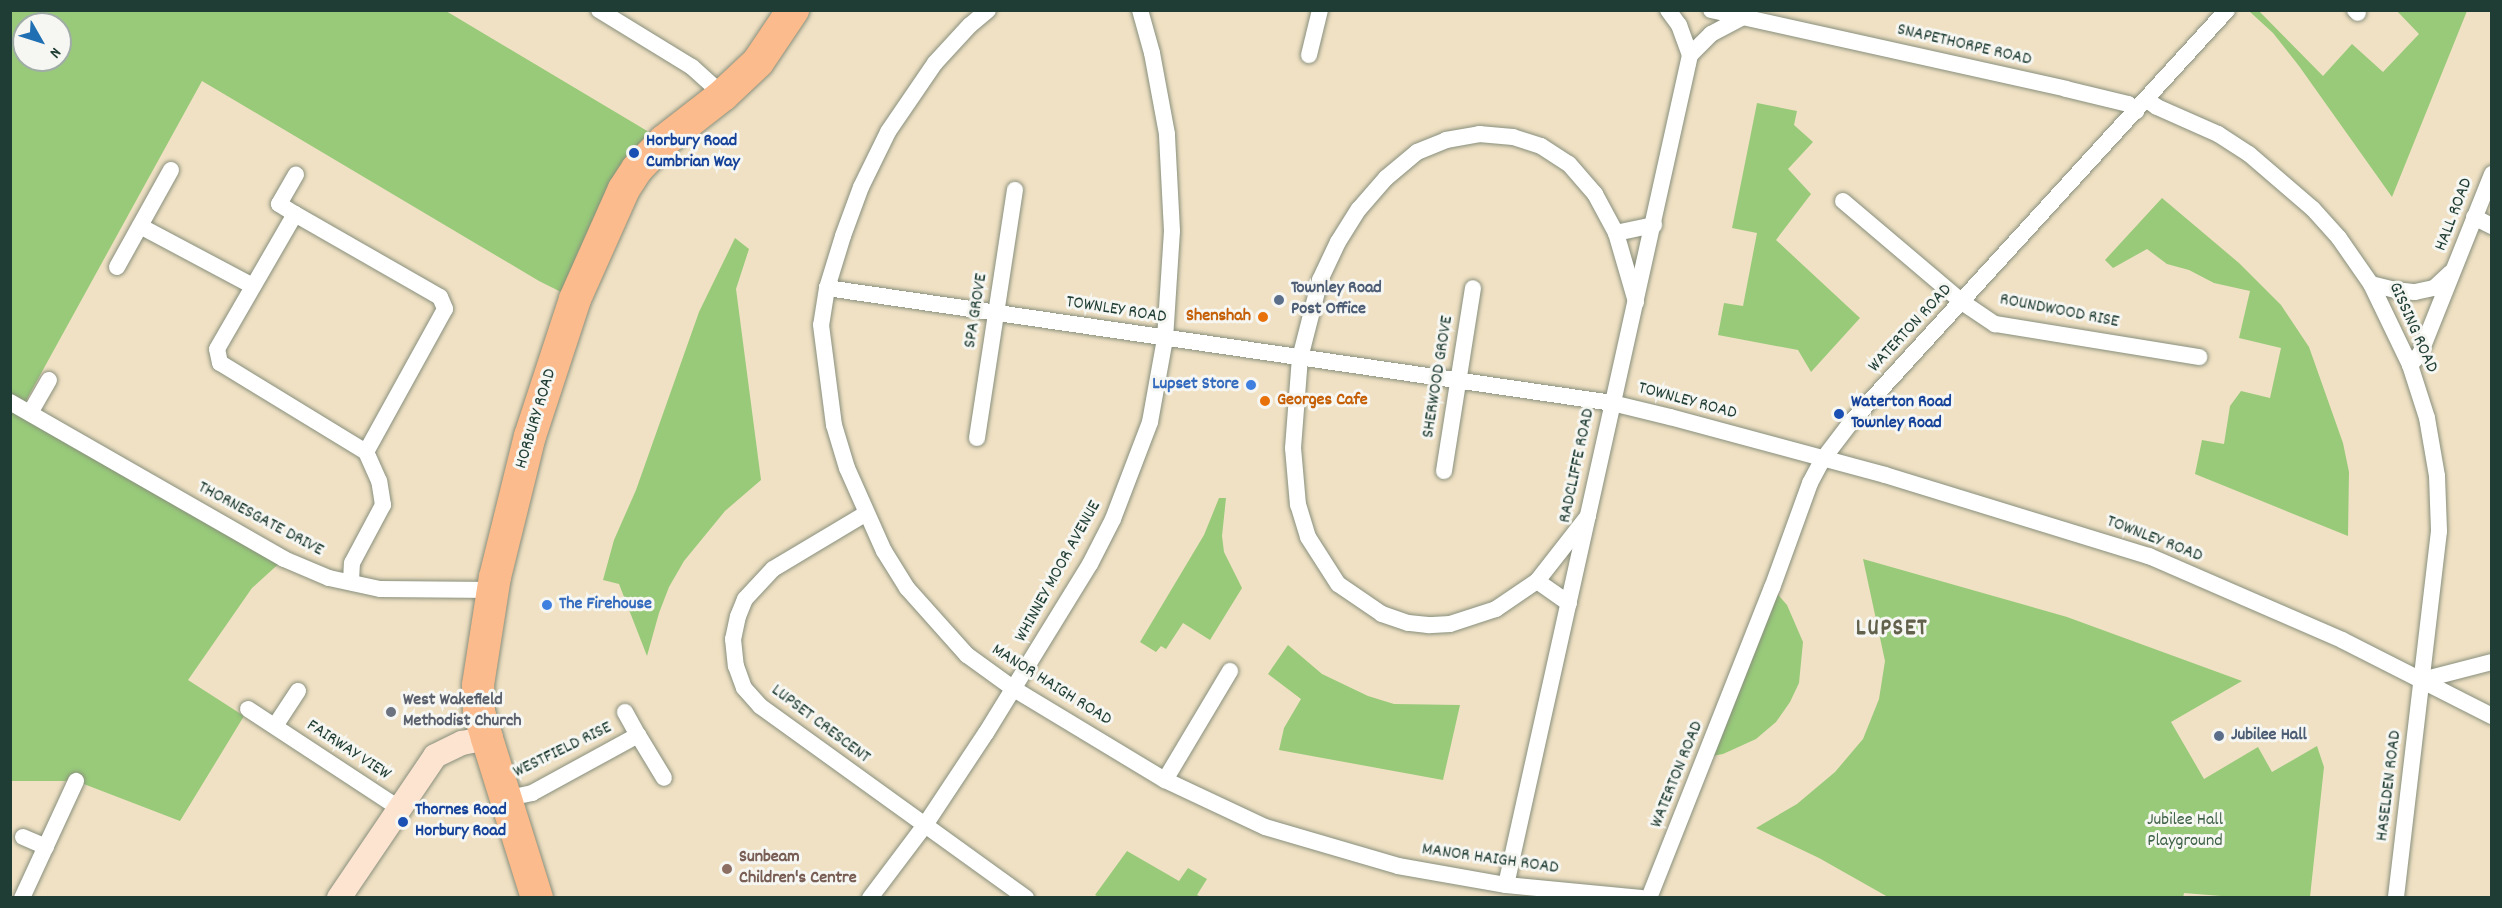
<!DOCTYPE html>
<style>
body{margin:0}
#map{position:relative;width:2502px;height:908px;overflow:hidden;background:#f0e1c4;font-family:Dekko,sans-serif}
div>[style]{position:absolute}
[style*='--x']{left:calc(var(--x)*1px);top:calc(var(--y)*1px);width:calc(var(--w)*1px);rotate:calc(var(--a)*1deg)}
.green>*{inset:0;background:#98ca7a}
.roads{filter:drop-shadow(0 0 2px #888f7c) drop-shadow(0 0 2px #888f7c)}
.street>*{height:16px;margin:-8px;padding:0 8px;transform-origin:8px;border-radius:8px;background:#fff}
.secondary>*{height:24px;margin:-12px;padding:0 12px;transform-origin:12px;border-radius:12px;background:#fde4d1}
.highway>*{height:32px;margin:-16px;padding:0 16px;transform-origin:16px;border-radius:16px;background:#fbbb8c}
.dots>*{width:16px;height:16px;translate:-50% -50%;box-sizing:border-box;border:3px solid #f6f6f2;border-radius:50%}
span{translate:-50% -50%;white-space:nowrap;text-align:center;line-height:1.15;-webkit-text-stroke:6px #f6f6f2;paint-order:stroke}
.street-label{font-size:18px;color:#1f3d34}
.transit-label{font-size:18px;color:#164399;font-weight:700}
.left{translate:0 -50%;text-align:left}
.service-label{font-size:18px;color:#4e5e75;font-weight:700}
.food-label{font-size:18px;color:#c56008;font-weight:700}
.right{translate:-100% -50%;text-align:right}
.shop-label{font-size:18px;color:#366cbe;font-weight:700}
.worship-label{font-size:18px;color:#5b616d;font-weight:700}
.park-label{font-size:18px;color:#3d6046}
.education-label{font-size:18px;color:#785e54;font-weight:700}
.district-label{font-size:24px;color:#62614b;font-weight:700;letter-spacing:1.5px}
.frame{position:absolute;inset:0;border:12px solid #1f3d34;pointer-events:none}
.north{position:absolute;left:12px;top:12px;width:60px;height:60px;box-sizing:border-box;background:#f6f6f2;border:2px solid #a0aca6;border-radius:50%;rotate:129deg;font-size:16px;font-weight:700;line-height:24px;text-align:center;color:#1f3d34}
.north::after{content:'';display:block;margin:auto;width:21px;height:27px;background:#1f6fb2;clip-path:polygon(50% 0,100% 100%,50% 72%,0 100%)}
</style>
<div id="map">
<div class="green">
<div style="clip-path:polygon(evenodd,10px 11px,446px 11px,664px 141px,575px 299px,539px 281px,202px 81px,22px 408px,284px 559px,252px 588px,188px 680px,244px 716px,180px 821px,76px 781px,11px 781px,10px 11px,24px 24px,60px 24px,60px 60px,24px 60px,24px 24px)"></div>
<div style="clip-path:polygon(2249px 11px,2259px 11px,2323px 76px,2352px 44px,2383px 72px,2419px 34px,2397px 11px,2467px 11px,2392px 197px,2299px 66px,2273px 33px)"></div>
<div style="clip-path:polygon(1757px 103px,1797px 111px,1794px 125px,1813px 142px,1788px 169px,1811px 194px,1776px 240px,1860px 318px,1811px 372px,1798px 350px,1718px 335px,1724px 303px,1743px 306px,1757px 233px,1732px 228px)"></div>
<div style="clip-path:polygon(2162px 198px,2239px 263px,2281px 305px,2309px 347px,2343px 443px,2349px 472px,2348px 536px,2195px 474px,2202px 440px,2224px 444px,2230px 406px,2241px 391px,2270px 398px,2281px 348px,2239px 338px,2250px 291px,2214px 283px,2189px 270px,2167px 264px,2147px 249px,2113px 268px,2105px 260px)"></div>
<div style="clip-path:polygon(735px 238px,749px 249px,736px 289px,761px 480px,725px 511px,684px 561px,669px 587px,659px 613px,647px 656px,619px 584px,603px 580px,614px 540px,636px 490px,699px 312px)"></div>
<div style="clip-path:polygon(1219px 498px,1226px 498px,1222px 536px,1224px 552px,1242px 588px,1210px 640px,1183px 623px,1166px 649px,1161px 646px,1156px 652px,1140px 642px,1204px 535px)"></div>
<div style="clip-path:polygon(1863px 559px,2067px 617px,2242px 681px,2171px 722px,2204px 779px,2258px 747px,2272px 772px,2317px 746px,2324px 767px,2310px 897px,2246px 898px,2184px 893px,2183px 898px,1888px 897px,1819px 858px,1756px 828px,1797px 804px,1835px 772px,1863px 739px,1879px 699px,1885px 661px)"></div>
<div style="clip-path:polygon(1772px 588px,1787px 605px,1803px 642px,1799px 683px,1790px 702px,1776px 722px,1756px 739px,1723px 754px,1706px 757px)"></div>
<div style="clip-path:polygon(1288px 645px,1322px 674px,1368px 696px,1394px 704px,1460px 705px,1443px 780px,1279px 750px,1284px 728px,1301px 699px,1268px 674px)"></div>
<div style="clip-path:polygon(1127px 851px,1179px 881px,1188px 868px,1207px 879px,1197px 895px,1202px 897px,1099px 897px,1095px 895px)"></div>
</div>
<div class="roads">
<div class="street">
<div style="--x:599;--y:10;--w:109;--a:31.5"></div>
<div style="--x:692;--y:67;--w:42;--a:42.1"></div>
<div style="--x:988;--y:10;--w:23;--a:140"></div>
<div style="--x:970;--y:25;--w:52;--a:132.6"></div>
<div style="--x:935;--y:63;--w:83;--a:124.3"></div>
<div style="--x:888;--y:132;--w:61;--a:116.1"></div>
<div style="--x:861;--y:187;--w:52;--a:110.2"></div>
<div style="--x:843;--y:236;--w:54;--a:107.1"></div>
<div style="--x:827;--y:288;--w:37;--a:99"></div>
<div style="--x:821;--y:325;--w:101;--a:82.6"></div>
<div style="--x:834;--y:425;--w:45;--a:73.2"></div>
<div style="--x:847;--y:468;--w:91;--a:66"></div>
<div style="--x:884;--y:551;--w:44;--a:58.1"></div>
<div style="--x:907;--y:588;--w:90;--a:48.2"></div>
<div style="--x:967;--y:655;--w:58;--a:35.9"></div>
<div style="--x:1014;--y:689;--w:176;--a:31.1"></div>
<div style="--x:1165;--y:780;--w:110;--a:25.2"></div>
<div style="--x:1265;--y:827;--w:139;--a:16.3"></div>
<div style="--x:1398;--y:866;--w:110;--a:10"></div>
<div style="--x:1506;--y:885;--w:136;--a:5.5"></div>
<div style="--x:1668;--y:10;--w:19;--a:54"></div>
<div style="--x:1679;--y:25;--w:32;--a:70"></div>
<div style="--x:1711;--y:10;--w:364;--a:12.5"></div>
<div style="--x:2066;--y:89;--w:64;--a:13.6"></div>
<div style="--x:2128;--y:104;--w:11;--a:41"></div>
<div style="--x:2355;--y:10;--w:4;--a:45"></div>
<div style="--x:1309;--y:55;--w:46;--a:-76.3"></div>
<div style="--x:2147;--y:100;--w:12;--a:35"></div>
<div style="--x:2157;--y:107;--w:67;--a:23.9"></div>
<div style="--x:2218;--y:134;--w:37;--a:33"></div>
<div style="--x:2249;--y:154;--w:84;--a:40.7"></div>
<div style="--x:2313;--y:209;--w:39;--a:48"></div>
<div style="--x:2339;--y:238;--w:56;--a:55.2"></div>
<div style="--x:2371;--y:284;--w:90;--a:64.3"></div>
<div style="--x:2410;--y:365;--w:56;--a:72.2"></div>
<div style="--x:2427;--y:418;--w:59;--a:80.2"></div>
<div style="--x:2437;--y:476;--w:55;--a:87.9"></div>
<div style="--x:2439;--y:531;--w:370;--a:96.7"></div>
<div style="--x:1843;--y:201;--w:156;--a:40.3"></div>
<div style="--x:1962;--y:302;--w:40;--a:34"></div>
<div style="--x:1995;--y:324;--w:207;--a:9.2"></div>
<div style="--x:295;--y:214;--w:19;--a:-148"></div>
<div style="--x:279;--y:204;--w:34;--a:-60"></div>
<div style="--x:2474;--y:217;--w:20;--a:27"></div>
<div style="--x:140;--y:226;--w:128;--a:28"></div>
<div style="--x:1616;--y:233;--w:39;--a:-12"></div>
<div style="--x:117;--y:267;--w:111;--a:-60.9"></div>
<div style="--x:2371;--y:284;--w:25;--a:14"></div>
<div style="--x:2395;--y:290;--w:20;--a:6"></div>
<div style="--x:2415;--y:292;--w:19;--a:-12"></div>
<div style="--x:2434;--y:288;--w:22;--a:-43"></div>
<div style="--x:827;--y:288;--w:793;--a:8.33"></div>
<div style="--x:1612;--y:403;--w:60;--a:13.6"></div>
<div style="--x:1670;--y:417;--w:223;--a:15.1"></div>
<div style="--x:1885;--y:475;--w:276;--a:17.1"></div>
<div style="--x:2149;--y:556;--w:210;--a:23.5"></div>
<div style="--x:2342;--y:640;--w:168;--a:26.9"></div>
<div style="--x:2410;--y:365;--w:15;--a:-48"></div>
<div style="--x:2420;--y:354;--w:194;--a:-68.2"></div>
<div style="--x:10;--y:402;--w:316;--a:29.8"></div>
<div style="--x:284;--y:559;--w:49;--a:22.9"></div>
<div style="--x:329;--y:578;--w:52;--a:12.2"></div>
<div style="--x:380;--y:589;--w:113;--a:0.5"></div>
<div style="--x:30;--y:413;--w:38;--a:-60"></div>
<div style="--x:977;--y:438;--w:251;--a:-81.3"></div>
<div style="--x:1444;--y:471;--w:185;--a:-81"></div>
<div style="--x:865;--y:514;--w:107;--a:149.1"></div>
<div style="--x:773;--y:569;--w:41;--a:133"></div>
<div style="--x:745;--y:599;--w:18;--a:112"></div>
<div style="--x:738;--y:616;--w:24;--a:102"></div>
<div style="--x:733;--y:639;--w:27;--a:84"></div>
<div style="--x:736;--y:666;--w:23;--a:70"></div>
<div style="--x:744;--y:688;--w:24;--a:48"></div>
<div style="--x:760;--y:706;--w:328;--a:35.8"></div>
<div style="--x:1588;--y:516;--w:83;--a:128.1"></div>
<div style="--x:1537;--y:581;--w:50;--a:145.7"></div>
<div style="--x:1496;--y:609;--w:48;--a:161.9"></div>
<div style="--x:1450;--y:624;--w:22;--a:177"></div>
<div style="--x:1428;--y:625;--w:20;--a:-174"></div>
<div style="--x:1408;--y:623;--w:28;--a:-161"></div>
<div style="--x:1382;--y:614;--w:53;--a:-145.7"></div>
<div style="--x:1338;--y:584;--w:56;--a:-122.6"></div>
<div style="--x:1308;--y:537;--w:34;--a:-107"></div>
<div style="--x:1298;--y:505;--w:57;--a:-95"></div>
<div style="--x:1293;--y:448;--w:90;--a:-85.6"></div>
<div style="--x:1300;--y:358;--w:81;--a:-75.6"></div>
<div style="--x:1320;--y:280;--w:42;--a:-64.7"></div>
<div style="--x:1338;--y:242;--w:39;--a:-58"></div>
<div style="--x:1359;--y:209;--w:41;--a:-48.9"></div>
<div style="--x:1386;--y:178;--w:40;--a:-40"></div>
<div style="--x:1417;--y:152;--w:31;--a:-22"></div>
<div style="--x:1446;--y:140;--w:34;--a:-10"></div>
<div style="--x:1479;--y:134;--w:34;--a:5"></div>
<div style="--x:1513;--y:137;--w:29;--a:18"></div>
<div style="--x:1541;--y:146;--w:33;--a:33"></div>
<div style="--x:1569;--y:164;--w:40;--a:49"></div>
<div style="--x:1595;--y:194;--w:44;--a:61.7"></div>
<div style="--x:1616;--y:233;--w:72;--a:73.8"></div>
<div style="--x:351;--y:581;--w:18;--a:-87"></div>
<div style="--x:352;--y:563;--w:66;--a:-61.9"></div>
<div style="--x:383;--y:505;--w:24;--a:-99"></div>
<div style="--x:379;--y:481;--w:32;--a:-114"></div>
<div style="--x:366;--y:452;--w:171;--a:-148.6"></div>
<div style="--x:220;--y:363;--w:14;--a:-102"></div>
<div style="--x:217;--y:349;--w:156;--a:-60"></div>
<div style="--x:295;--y:214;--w:167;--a:29.8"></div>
<div style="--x:440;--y:297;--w:13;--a:67"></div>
<div style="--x:445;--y:309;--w:163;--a:118.9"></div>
<div style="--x:1537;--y:581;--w:39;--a:35"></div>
<div style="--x:2422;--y:680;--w:72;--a:-14.4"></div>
<div style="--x:248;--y:709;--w:181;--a:33.3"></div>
<div style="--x:625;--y:712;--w:26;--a:61"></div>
<div style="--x:275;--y:726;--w:42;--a:-56.7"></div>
<div style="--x:1165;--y:780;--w:127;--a:-59.2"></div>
<div style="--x:504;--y:799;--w:29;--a:-12"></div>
<div style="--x:532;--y:793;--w:121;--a:-28.7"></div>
<div style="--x:638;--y:735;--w:50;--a:58.8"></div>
<div style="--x:23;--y:837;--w:25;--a:23"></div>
<div style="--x:1506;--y:885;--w:850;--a:-77.5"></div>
<div style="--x:1690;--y:55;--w:30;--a:-45"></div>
<div style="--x:1711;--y:34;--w:36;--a:-28"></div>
<div style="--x:22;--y:898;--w:129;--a:-65.2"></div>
<div style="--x:870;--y:898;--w:91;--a:-53"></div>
<div style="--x:925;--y:825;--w:110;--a:-56.5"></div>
<div style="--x:986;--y:733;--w:198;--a:-58.4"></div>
<div style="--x:1090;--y:564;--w:51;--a:-62.9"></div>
<div style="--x:1113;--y:519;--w:104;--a:-69.1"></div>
<div style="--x:1150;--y:422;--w:84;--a:-79.8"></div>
<div style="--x:1165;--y:339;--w:108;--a:-86.3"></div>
<div style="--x:1172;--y:231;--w:97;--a:-93"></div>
<div style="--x:1167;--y:134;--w:82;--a:-100.5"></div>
<div style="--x:1152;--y:53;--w:45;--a:-105.6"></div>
<div style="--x:1649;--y:898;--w:334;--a:-68.4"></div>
<div style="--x:1772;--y:588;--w:112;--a:-70.1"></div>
<div style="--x:1810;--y:483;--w:27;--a:-62"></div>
<div style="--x:1823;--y:459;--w:48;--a:-52.7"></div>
<div style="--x:1852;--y:421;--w:556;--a:-47.62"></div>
</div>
<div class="secondary">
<div style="--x:339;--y:898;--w:171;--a:-55.9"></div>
<div style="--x:435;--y:756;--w:30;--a:-26"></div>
<div style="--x:462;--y:743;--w:25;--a:-11"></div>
</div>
<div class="highway">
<div style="--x:537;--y:898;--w:168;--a:-107.4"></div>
<div style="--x:487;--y:738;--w:28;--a:-107"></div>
<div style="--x:479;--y:711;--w:26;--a:-92"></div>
<div style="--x:478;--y:685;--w:109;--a:-81.1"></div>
<div style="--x:495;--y:577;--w:145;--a:-76.1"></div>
<div style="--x:530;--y:436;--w:144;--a:-71.8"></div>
<div style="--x:575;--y:299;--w:120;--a:-66"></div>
<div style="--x:624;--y:189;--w:24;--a:-57"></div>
<div style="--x:637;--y:169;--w:39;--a:-46"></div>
<div style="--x:664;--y:141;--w:75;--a:-37.9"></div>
<div style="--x:723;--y:95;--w:48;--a:-43.3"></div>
<div style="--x:758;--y:62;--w:63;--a:-56.1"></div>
</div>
</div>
<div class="dots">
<div style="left:634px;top:153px;background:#1a4fb4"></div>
<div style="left:1279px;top:300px;background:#5c6f8a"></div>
<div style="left:1263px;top:317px;background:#e8710a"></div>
<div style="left:1251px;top:385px;background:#3f7fe0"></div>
<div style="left:1265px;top:401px;background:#e8710a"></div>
<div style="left:1839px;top:414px;background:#1a4fb4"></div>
<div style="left:547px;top:605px;background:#3f7fe0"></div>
<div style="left:391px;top:712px;background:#6b7280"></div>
<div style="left:2219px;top:736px;background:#5c6f8a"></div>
<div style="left:403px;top:822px;background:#1a4fb4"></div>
<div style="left:727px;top:869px;background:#8d6e63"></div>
</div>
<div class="street-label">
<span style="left:1964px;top:46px;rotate:13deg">SNAPETHORPE ROAD</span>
<span style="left:2455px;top:215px;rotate:-69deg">HALL ROAD</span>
<span style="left:977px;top:311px;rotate:-81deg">SPA GROVE</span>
<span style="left:1116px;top:311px;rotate:9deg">TOWNLEY ROAD</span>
<span style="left:2059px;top:312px;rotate:11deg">ROUNDWOOD RISE</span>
<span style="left:2412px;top:328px;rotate:66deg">GISSING ROAD</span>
<span style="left:1911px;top:329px;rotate:-47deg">WATERTON ROAD</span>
<span style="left:1439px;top:377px;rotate:-81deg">SHERWOOD GROVE</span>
<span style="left:1687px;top:402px;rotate:15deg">TOWNLEY ROAD</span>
<span style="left:537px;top:419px;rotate:-73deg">HORBURY ROAD</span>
<span style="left:1578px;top:466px;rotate:-78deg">RADCLIFFE ROAD</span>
<span style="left:260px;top:520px;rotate:28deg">THORNESGATE DRIVE</span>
<span style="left:2154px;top:540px;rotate:21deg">TOWNLEY ROAD</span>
<span style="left:1059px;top:572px;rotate:-61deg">WHINNEY MOOR AVENUE</span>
<span style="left:1051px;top:686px;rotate:32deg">MANOR HAIGH ROAD</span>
<span style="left:820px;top:725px;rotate:37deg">LUPSET CRESCENT</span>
<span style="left:348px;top:751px;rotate:33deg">FAIRWAY VIEW</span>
<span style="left:563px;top:751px;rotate:-26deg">WESTFIELD RISE</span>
<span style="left:1678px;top:775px;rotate:-68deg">WATERTON ROAD</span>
<span style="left:2390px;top:786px;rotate:-83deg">HASELDEN ROAD</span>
<span style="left:1490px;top:860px;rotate:8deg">MANOR HAIGH ROAD</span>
</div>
<div class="transit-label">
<span class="left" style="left:646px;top:153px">Horbury Road<br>Cumbrian Way</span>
<span class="left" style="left:1851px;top:414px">Waterton Road<br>Townley Road</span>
<span class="left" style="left:415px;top:822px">Thornes Road<br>Horbury Road</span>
</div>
<div class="service-label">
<span class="left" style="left:1291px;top:300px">Townley Road<br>Post Office</span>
<span class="left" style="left:2231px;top:736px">Jubilee Hall</span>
</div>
<div class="food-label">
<span class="right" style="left:1251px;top:317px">Shenshah</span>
<span class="left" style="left:1277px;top:401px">Georges Cafe</span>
</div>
<div class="shop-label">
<span class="right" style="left:1239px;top:385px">Lupset Store</span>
<span class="left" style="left:559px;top:605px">The Firehouse</span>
</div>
<div class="worship-label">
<span class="left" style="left:403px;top:712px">West Wakefield<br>Methodist Church</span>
</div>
<div class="park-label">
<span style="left:2185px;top:832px">Jubilee Hall<br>Playground</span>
</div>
<div class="education-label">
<span class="left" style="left:739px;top:869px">Sunbeam<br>Children's Centre</span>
</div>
<div class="district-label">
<span style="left:1892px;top:630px">LUPSET</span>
</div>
<div class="frame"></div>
<div class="north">N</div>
</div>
